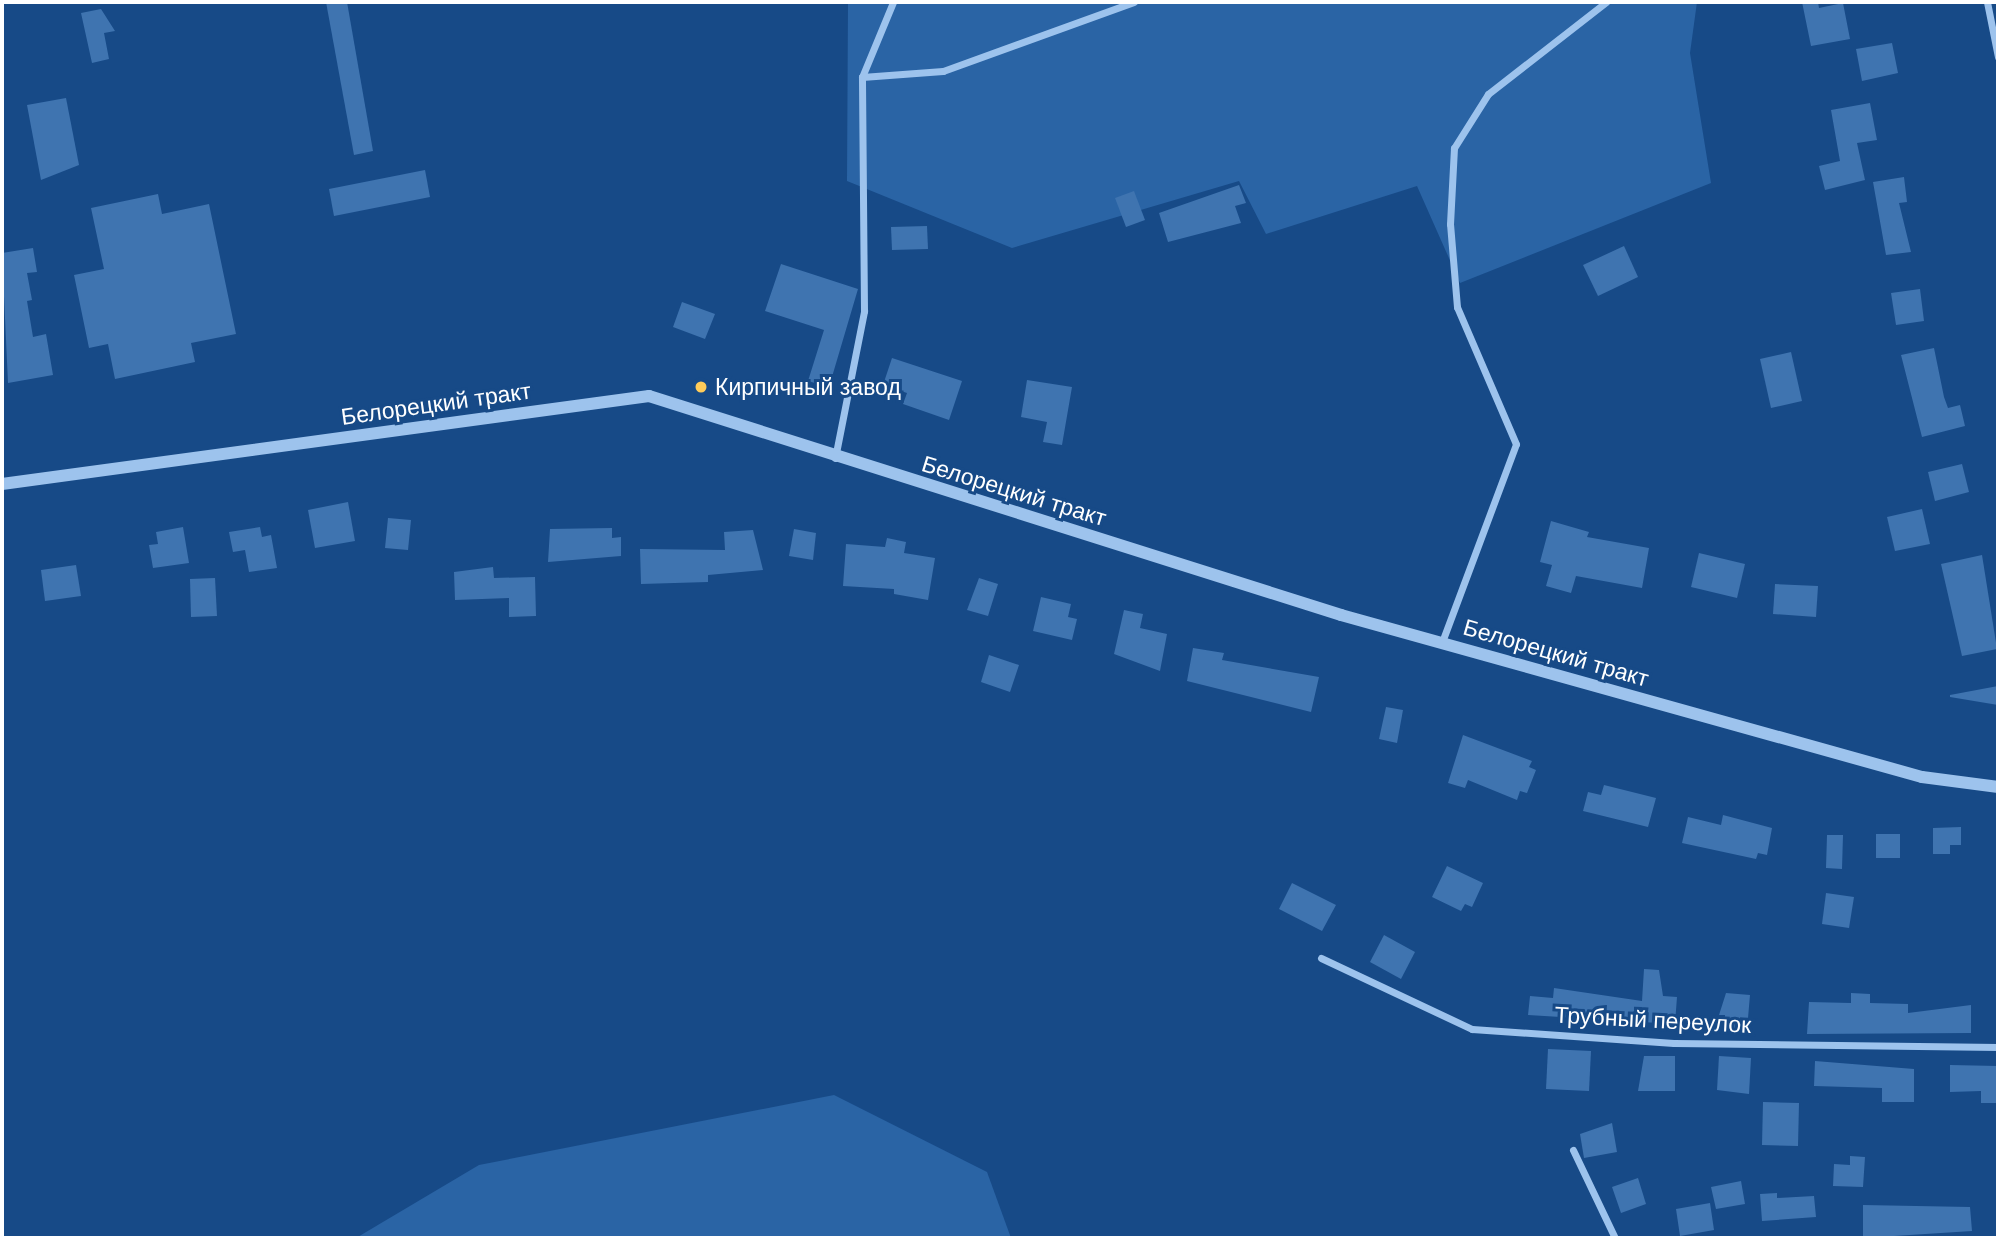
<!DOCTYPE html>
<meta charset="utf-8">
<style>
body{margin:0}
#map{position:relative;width:2000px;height:1240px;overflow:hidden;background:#174a87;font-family:Helvetica,sans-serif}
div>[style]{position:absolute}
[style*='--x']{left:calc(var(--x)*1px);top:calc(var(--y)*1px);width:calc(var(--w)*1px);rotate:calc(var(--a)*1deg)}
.green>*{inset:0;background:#2a64a5}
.building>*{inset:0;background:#3f74b0}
.minor>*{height:7px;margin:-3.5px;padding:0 3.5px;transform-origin:3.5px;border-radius:3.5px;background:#9dc3ed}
.tertiary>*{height:12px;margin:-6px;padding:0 6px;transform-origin:6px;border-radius:6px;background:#9dc3ed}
.dots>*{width:19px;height:19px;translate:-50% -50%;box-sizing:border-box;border:4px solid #174a87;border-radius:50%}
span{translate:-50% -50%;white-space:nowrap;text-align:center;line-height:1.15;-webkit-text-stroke:6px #174a87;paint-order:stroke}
.poi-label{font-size:23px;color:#fff}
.left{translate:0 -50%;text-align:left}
.street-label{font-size:23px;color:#fff}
.frame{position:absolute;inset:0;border:4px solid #fff;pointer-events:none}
</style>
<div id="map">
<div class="green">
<div style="clip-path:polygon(848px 2px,1697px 2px,1690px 53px,1711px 183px,1460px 283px,1417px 186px,1266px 234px,1239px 181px,1012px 248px,847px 181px)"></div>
<div style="clip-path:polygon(834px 1095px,987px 1172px,1011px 1238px,356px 1238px,479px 1165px)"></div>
</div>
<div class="building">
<div style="clip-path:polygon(326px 2px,347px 2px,373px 151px,354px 155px)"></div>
<div style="clip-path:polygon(1802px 2px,1818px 2px,1819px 8px,1843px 3px,1850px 39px,1811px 46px)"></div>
<div style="clip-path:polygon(101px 9px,115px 31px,104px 33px,109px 59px,92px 63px,81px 13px)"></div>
<div style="clip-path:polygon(1892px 43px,1898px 73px,1862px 81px,1856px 49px)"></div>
<div style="clip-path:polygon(66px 98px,79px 165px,41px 180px,27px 105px)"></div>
<div style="clip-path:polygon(1870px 103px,1877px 140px,1857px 143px,1865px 180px,1825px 190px,1819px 166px,1840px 161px,1831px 110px)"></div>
<div style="clip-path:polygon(425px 170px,430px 197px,334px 216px,329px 189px)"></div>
<div style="clip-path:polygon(1904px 177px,1907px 202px,1899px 203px,1911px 252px,1886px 255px,1873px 182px)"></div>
<div style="clip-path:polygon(1239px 185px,1246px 203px,1235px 206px,1241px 223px,1168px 242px,1159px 213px)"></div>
<div style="clip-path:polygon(1134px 191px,1145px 220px,1126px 227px,1115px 198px)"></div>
<div style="clip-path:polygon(158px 194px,162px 214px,209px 204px,236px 334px,191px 343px,195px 362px,115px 379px,108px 344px,89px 348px,74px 275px,104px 269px,91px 208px)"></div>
<div style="clip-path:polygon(927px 226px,928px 249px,892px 250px,891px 227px)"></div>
<div style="clip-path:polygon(1624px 246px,1638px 277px,1598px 296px,1583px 265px)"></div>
<div style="clip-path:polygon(33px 248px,37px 272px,27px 273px,32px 300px,27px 301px,33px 337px,46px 334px,53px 375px,8px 383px,2px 253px)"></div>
<div style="clip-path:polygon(781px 264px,858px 289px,829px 387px,808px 381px,824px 330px,765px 311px)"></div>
<div style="clip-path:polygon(1920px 289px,1924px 321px,1896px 325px,1891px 293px)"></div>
<div style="clip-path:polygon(682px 302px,715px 314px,705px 339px,673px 327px)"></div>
<div style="clip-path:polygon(1934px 348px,1944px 397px,1948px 408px,1960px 405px,1965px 426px,1922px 437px,1901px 355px)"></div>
<div style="clip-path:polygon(1791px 352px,1802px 401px,1771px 408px,1760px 359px)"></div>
<div style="clip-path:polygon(892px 358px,962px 381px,949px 420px,903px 404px,907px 393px,883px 385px)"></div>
<div style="clip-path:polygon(1027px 380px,1072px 387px,1062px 445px,1043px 442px,1047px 422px,1021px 417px)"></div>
<div style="clip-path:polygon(1962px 464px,1969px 492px,1935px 501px,1928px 472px)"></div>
<div style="clip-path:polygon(348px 502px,355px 541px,315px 548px,308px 510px)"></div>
<div style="clip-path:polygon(1922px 509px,1930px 544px,1895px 551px,1887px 517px)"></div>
<div style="clip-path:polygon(388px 518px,411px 520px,408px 550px,385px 548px)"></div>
<div style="clip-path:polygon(1551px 521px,1589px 532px,1587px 537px,1649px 548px,1642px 588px,1576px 576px,1571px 593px,1546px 586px,1552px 565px,1540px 562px)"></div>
<div style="clip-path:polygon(183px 527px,189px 563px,153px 568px,149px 545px,158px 544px,156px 532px)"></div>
<div style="clip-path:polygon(260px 527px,262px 537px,271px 535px,277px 568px,249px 572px,245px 550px,233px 552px,229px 532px)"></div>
<div style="clip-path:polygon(612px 528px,612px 538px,621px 537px,621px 556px,548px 562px,550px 529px)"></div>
<div style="clip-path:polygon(794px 529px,816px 533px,813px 560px,789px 556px)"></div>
<div style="clip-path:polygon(753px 530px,763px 570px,708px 575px,708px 582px,641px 584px,640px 549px,725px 550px,724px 532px)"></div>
<div style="clip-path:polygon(887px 538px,906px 542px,904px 553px,935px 558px,928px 600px,894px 594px,894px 589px,843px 586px,846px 544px,885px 547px)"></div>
<div style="clip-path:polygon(1699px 553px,1745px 564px,1737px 598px,1691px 587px)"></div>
<div style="clip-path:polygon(1982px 555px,1997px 649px,1962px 656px,1941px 564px)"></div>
<div style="clip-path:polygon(76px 565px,81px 596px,45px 601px,41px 570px)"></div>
<div style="clip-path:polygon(493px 567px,494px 578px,535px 577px,536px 616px,509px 617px,509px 598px,455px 600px,454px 572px)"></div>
<div style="clip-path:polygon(215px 578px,217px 616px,191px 617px,190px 579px)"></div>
<div style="clip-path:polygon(979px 578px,998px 584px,988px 616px,967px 610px)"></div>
<div style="clip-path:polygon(1775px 584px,1818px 586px,1816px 617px,1773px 614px)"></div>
<div style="clip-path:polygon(1041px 597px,1071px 604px,1068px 617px,1077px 619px,1072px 640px,1033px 631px)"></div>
<div style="clip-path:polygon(1124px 610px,1143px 614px,1140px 628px,1167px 634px,1160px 671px,1114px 654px)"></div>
<div style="clip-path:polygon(1193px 648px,1224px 653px,1222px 660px,1319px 677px,1311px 712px,1187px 681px)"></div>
<div style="clip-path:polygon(989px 655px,1019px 665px,1010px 692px,981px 682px)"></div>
<div style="clip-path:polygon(1998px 686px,1998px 705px,1950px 697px,1950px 695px)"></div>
<div style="clip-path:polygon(1386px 707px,1403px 710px,1397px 743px,1379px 739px)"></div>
<div style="clip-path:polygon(1463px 735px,1532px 761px,1529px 767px,1536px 770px,1527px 793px,1520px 791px,1517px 800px,1468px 780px,1465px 788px,1448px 783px)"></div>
<div style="clip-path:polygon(1604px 785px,1656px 798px,1648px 827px,1583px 811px,1588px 792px,1601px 795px)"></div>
<div style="clip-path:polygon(1723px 815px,1772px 828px,1767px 855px,1758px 853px,1756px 859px,1682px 843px,1688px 817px,1721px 825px)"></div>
<div style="clip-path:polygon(1961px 827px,1961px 845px,1950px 845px,1950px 854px,1933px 854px,1933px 828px)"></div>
<div style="clip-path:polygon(1876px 834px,1900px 834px,1900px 858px,1876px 858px)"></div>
<div style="clip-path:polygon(1827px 835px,1843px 835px,1842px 869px,1826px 868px)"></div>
<div style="clip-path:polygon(1447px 866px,1483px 883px,1472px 907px,1465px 904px,1461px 911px,1432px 897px)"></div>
<div style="clip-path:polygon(1292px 883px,1336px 905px,1322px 931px,1279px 909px)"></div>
<div style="clip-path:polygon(1826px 893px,1854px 897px,1849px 928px,1822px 924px)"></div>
<div style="clip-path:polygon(1384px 935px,1415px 952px,1401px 979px,1370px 962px)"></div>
<div style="clip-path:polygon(1644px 969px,1659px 970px,1663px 996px,1677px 997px,1675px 1024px,1528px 1015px,1530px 996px,1553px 998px,1554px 988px,1642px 1001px)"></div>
<div style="clip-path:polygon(1726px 993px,1750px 995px,1747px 1030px,1724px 1028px,1725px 1015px,1719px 1015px)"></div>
<div style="clip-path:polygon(1851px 993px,1870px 994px,1870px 1003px,1908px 1004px,1908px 1013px,1971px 1005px,1971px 1033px,1807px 1034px,1809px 1002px,1851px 1003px)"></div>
<div style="clip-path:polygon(1548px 1049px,1591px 1051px,1589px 1091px,1546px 1089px)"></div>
<div style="clip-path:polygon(1644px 1056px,1675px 1056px,1675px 1091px,1638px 1091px)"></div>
<div style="clip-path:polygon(1719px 1056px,1751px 1058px,1749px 1094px,1717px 1090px)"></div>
<div style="clip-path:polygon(1815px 1061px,1914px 1069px,1914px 1102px,1882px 1102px,1882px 1088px,1814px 1086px)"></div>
<div style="clip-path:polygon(1950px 1065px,1998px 1066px,1997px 1103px,1981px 1103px,1981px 1091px,1950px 1092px)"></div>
<div style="clip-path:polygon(1763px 1102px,1799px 1103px,1798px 1146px,1762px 1145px)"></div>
<div style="clip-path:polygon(1612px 1123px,1617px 1152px,1584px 1158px,1580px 1134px)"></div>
<div style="clip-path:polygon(1850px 1156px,1865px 1157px,1863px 1187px,1833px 1186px,1834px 1164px,1850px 1165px)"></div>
<div style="clip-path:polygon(1638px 1178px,1646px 1204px,1621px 1213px,1612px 1187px)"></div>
<div style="clip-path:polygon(1741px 1181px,1745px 1204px,1716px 1209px,1711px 1187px)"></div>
<div style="clip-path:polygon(1777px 1193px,1777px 1198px,1814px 1196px,1816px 1217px,1762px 1221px,1760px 1194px)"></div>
<div style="clip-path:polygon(1710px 1203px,1714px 1230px,1680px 1236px,1676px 1209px)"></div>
<div style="clip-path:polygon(1863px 1205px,1970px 1207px,1972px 1231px,1863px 1238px)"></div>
</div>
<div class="minor">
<div style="--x:1987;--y:2;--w:56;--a:78.7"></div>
<div style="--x:862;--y:77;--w:81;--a:-67.5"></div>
<div style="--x:835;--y:458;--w:150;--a:-78.8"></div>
<div style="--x:864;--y:311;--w:234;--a:-90.5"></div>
<div style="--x:862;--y:77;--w:81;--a:-4.2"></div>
<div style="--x:943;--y:71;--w:203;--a:-19.9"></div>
<div style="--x:1442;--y:642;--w:211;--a:-69.5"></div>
<div style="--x:1516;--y:444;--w:149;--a:-113.3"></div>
<div style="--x:1457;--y:307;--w:83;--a:-94.8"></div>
<div style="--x:1450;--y:224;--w:76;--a:-87"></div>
<div style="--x:1454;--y:148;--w:64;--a:-57.8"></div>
<div style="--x:1488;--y:94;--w:150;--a:-37.9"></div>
<div style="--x:1321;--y:958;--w:167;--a:25.2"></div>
<div style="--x:1472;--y:1029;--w:202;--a:4"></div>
<div style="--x:1674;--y:1043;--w:324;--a:0.7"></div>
<div style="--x:1573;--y:1150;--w:98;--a:64.5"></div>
</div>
<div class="tertiary">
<div style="--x:2;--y:484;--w:653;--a:-7.75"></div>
<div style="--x:649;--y:396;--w:726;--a:17.56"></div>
<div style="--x:1341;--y:615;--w:603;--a:15.58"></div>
<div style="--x:1922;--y:777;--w:77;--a:7.5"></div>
</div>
<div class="dots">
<div style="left:701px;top:387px;background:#ffcc5a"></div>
</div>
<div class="poi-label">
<span class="left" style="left:715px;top:387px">Кирпичный завод</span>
</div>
<div class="street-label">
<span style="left:436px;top:404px;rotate:-8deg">Белорецкий тракт</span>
<span style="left:1014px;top:491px;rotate:17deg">Белорецкий тракт</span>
<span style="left:1556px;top:653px;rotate:16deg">Белорецкий тракт</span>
<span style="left:1653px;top:1020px;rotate:3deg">Трубный переулок</span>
</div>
<div class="frame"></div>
</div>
